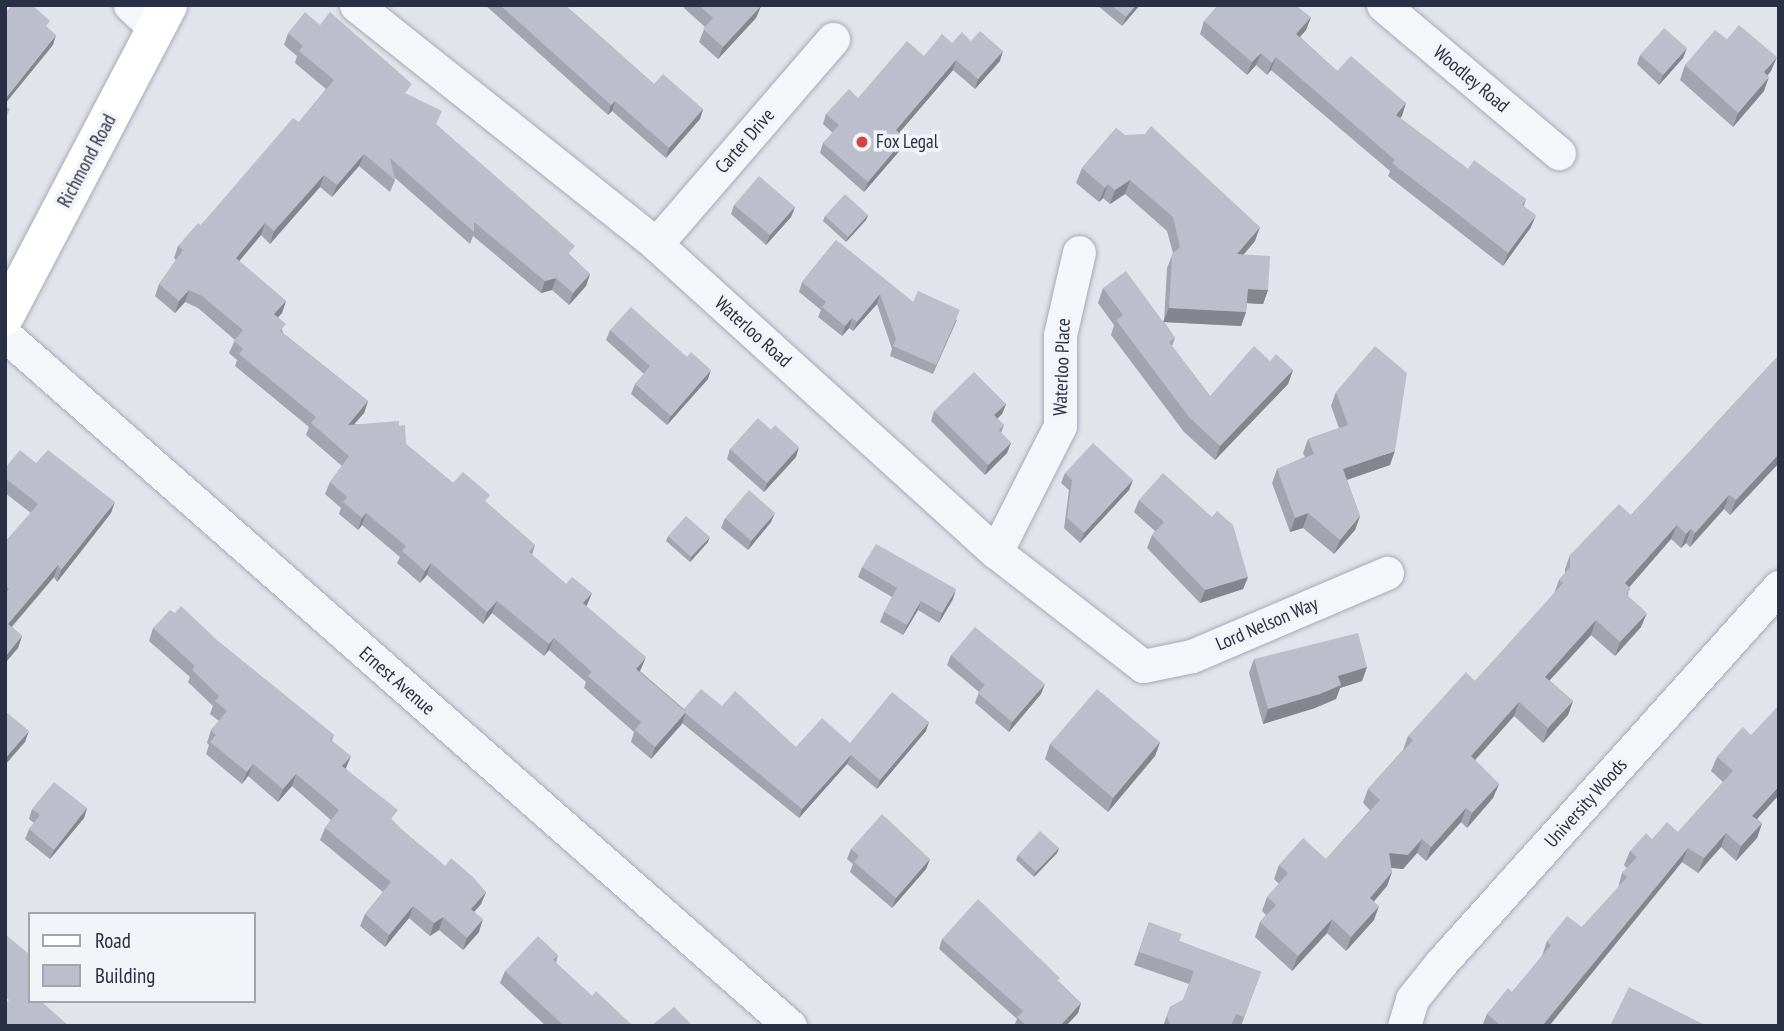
<!DOCTYPE html>
<style>
body{margin:0}
#map{position:relative;width:1784px;height:1031px;overflow:hidden;background:#e2e4eb;font-family:"PT Sans Narrow",sans-serif}
div>[style]{position:absolute}
[style*='--x']{left:calc(var(--x)*1px);top:calc(var(--y)*1px);width:calc(var(--w)*1px);rotate:calc(var(--a)*1deg)}
.roads{filter:drop-shadow(0 0 2px #a7aab6) drop-shadow(0 0 2px #a7aab6)}
.minor>*{height:33px;margin:-16.5px;padding:0 16.5px;transform-origin:16.5px;border-radius:16.5px;background:#f5f6f9}
.major>*{height:38px;margin:-19px;padding:0 19px;transform-origin:19px;border-radius:19px;background:#fff}
.wall>*{inset:0;background:#a2a4af}
.shaded-wall>*{inset:0;background:#84868e}
.building>*{inset:0;background:#bcbfcb}
.dots>*{width:19px;height:19px;translate:-50% -50%;box-sizing:border-box;border:4px solid #f2f4f8;border-radius:50%}
span{translate:-50% -50%;white-space:nowrap;text-align:center;line-height:1.15;-webkit-text-stroke:7px #f2f4f8;paint-order:stroke}
.street-label{font-size:19px;color:#292f44}
.poi-label{font-size:19px;color:#292f44}
.left{translate:0 -50%;text-align:left}
.frame{position:absolute;inset:0;border:7px solid #292f44;pointer-events:none}
.legend{position:absolute;left:28px;top:912px;width:228px;height:91px;box-sizing:border-box;background:#f2f4f8;border:2px solid #a2a5b0;margin:0;padding:9px 12px;list-style:none;font-size:21px;color:#292f44}
.legend li{display:flex;align-items:center;gap:14px;height:35px}
.legend b{width:35px;border:2px solid #a2a5b0}
</style>
<div id="map">
<div class="roads">
<div class="minor">
<div style="--x:130;--y:5;--w:35;--a:43"></div>
<div style="--x:356;--y:5;--w:384;--a:38.5"></div>
<div style="--x:656;--y:244;--w:459;--a:42.2"></div>
<div style="--x:996;--y:552;--w:186;--a:37.8"></div>
<div style="--x:1143;--y:666;--w:50;--a:-11.5"></div>
<div style="--x:1192;--y:656;--w:212;--a:-23.1"></div>
<div style="--x:1383;--y:5;--w:230;--a:40.1"></div>
<div style="--x:656;--y:244;--w:271;--a:-49.2"></div>
<div style="--x:5;--y:335;--w:1046;--a:41.36"></div>
<div style="--x:996;--y:552;--w:141;--a:-63.1"></div>
<div style="--x:1060;--y:426;--w:91;--a:-90"></div>
<div style="--x:1060;--y:335;--w:85;--a:-77.1"></div>
<div style="--x:1404;--y:1026;--w:28;--a:-73"></div>
<div style="--x:1412;--y:999;--w:46;--a:-51.1"></div>
<div style="--x:1441;--y:963;--w:506;--a:-48.05"></div>
</div>
<div class="major">
<div style="--x:5;--y:316;--w:351;--a:-62.3"></div>
</div>
</div>
<div class="wall">
<div style="clip-path:polygon(485px 5px,565px 5px,654px 84px,703px 109px,700px 119px,666px 158px,612px 111px,608px 115px)"></div>
<div style="clip-path:polygon(685px 5px,760px 5px,761px 6px,756px 18px,718px 59px,699px 42px,705px 27px,684px 8px)"></div>
<div style="clip-path:polygon(1097px 5px,1140px 5px,1122px 26px)"></div>
<div style="clip-path:polygon(1311px 17px,1306px 30px,1300px 37px,1337px 71px,1406px 103px,1400px 118px,1468px 169px,1526px 199px,1524px 206px,1531px 227px,1503px 266px,1388px 176px,1390px 171px,1271px 70px,1267px 75px,1256px 65px,1247px 75px,1200px 34px,1204px 21px)"></div>
<div style="clip-path:polygon(288px 33px,408px 95px,437px 125px,571px 256px,590px 274px,586px 286px,569px 305px,552px 290px,541px 293px,473px 236px,470px 244px,394px 177px,395px 180px,390px 192px,359px 166px,332px 197px,320px 187px,270px 244px,261px 235px,239px 261px,286px 301px,282px 313px,278px 317px,283px 333px,368px 401px,364px 413px,354px 424px,399px 426px,406px 444px,453px 483px,487px 503px,535px 545px,532px 555px,566px 584px,592px 593px,586px 606px,641px 669px,640px 671px,684px 709px,722px 706px,796px 747px,850px 743px,926px 731px,877px 789px,847px 764px,799px 818px,682px 723px,651px 759px,631px 742px,634px 732px,584px 688px,586px 682px,549px 650px,544px 656px,492px 613px,483px 624px,427px 575px,420px 583px,397px 563px,400px 557px,362px 525px,358px 530px,339px 514px,341px 508px,325px 494px,330px 482px,342px 466px,306px 435px,309px 427px,235px 366px,237px 360px,229px 353px,235px 340px,198px 308px,185px 302px,175px 313px,155px 296px,159px 284px,176px 260px,174px 258px,178px 246px,201px 225px,299px 122px,326px 89px,295px 63px,297px 56px,284px 45px)"></div>
<div style="clip-path:polygon(1727px 39px,1771px 71px,1768px 75px,1764px 91px,1733px 127px,1680px 80px,1685px 65px)"></div>
<div style="clip-path:polygon(971px 41px,1000px 61px,975px 89px,953px 70px,899px 133px,902px 148px,864px 192px,820px 153px,823px 143px,833px 133px,823px 124px,826px 114px,858px 98px,924px 56px,952px 43px)"></div>
<div style="clip-path:polygon(1640px 55px,1683px 58px,1659px 85px,1637px 64px)"></div>
<div style="clip-path:polygon(1116px 128px,1255px 241px,1244px 254px,1268px 290px,1263px 304px,1247px 303px,1246px 312px,1241px 326px,1164px 322px,1175px 338px,1172px 346px,1210px 396px,1270px 361px,1293px 370px,1288px 384px,1215px 460px,1184px 432px,1111px 335px,1114px 325px,1098px 303px,1103px 288px,1164px 322px,1167px 268px,1173px 253px,1167px 231px,1125px 194px,1110px 204px,1103px 198px,1099px 202px,1076px 183px,1082px 168px)"></div>
<div style="clip-path:polygon(734px 205px,795px 207px,791px 217px,766px 245px,731px 214px)"></div>
<div style="clip-path:polygon(868px 215px,866px 220px,846px 242px,823px 221px,825px 216px)"></div>
<div style="clip-path:polygon(836px 240px,913px 302px,957px 320px,933px 374px,890px 356px,892px 349px,877px 304px,853px 331px,849px 328px,842px 336px,818px 317px,821px 310px,799px 292px,802px 282px)"></div>
<div style="clip-path:polygon(610px 330px,687px 357px,708px 379px,667px 425px,631px 394px,635px 384px,644px 374px,606px 340px)"></div>
<div style="clip-path:polygon(1779px 355px,1779px 463px,1730px 515px,1724px 509px,1690px 547px,1686px 543px,1681px 548px,1671px 539px,1629px 587px,1628px 596px,1641px 627px,1615px 656px,1591px 635px,1549px 680px,1573px 701px,1568px 715px,1543px 743px,1514px 716px,1475px 760px,1499px 784px,1493px 798px,1467px 828px,1461px 822px,1426px 861px,1417px 853px,1403px 869px,1391px 868px,1392px 872px,1387px 886px,1374px 901px,1374px 920px,1346px 951px,1327px 933px,1292px 971px,1255px 937px,1260px 922px,1266px 915px,1262px 911px,1267px 897px,1279px 884px,1274px 879px,1279px 865px,1326px 859px,1370px 810px,1363px 803px,1368px 789px,1403px 750px,1408px 736px,1475px 681px,1554px 594px,1559px 580px,1565px 573px,1565px 569px,1570px 555px,1631px 515px)"></div>
<div style="clip-path:polygon(1336px 392px,1390px 465px,1347px 480px,1360px 516px,1355px 530px,1334px 554px,1303px 528px,1290px 532px,1272px 483px,1277px 469px,1305px 457px,1303px 453px,1308px 439px,1339px 428px,1331px 406px)"></div>
<div style="clip-path:polygon(1006px 404px,1002px 414px,997px 418px,1004px 425px,1001px 433px,1011px 443px,1007px 453px,985px 475px,931px 421px,934px 411px)"></div>
<div style="clip-path:polygon(771px 430px,796px 457px,764px 492px,727px 459px,730px 449px)"></div>
<div style="clip-path:polygon(36px 463px,111px 513px,57px 582px,54px 577px,12px 627px,22px 636px,18px 648px,5px 663px,5px 542px,31px 513px,5px 493px,5px 468px)"></div>
<div style="clip-path:polygon(1065px 473px,1133px 480px,1129px 490px,1080px 543px,1064px 528px,1069px 490px,1061px 483px)"></div>
<div style="clip-path:polygon(1139px 500px,1212px 517px,1248px 577px,1243px 589px,1200px 603px,1147px 548px,1152px 535px,1155px 531px,1134px 512px)"></div>
<div style="clip-path:polygon(725px 518px,771px 522px,748px 550px,721px 528px)"></div>
<div style="clip-path:polygon(668px 536px,708px 542px,690px 562px,666px 541px)"></div>
<div style="clip-path:polygon(862px 567px,953px 599px,939px 623px,918px 610px,903px 635px,880px 622px,884px 612px,892px 597px,858px 577px)"></div>
<div style="clip-path:polygon(175px 613px,219px 642px,334px 735px,332px 740px,346px 769px,394px 822px,402px 830px,445px 866px,486px 892px,481px 904px,474px 912px,479px 932px,463px 950px,439px 930px,430px 936px,409px 918px,385px 947px,360px 926px,365px 914px,383px 892px,320px 840px,325px 828px,331px 820px,292px 786px,278px 802px,248px 776px,242px 784px,206px 754px,209px 745px,207px 743px,211px 730px,219px 721px,210px 714px,213px 706px,188px 682px,190px 677px,149px 641px,153px 628px)"></div>
<div style="clip-path:polygon(951px 655px,1041px 694px,1009px 732px,975px 703px,979px 692px,947px 665px)"></div>
<div style="clip-path:polygon(1254px 659px,1367px 667px,1362px 681px,1340px 688px,1336px 699px,1315px 708px,1263px 724px,1249px 673px)"></div>
<div style="clip-path:polygon(1743px 727px,1757px 819px,1762px 823px,1757px 838px,1736px 861px,1721px 847px,1698px 873px,1682px 862px,1549px 1026px,1482px 1026px,1487px 1014px,1512px 992px,1542px 956px,1547px 941px,1582px 927px,1618px 888px,1622px 873px,1627px 868px,1624px 865px,1630px 851px,1652px 839px,1678px 832px,1723px 782px,1711px 771px,1717px 757px)"></div>
<div style="clip-path:polygon(1160px 742px,1155px 756px,1108px 812px,1045px 759px,1050px 744px)"></div>
<div style="clip-path:polygon(87px 808px,84px 818px,50px 859px,25px 839px,29px 829px,34px 823px,29px 819px,32px 809px)"></div>
<div style="clip-path:polygon(1059px 848px,1057px 853px,1034px 877px,1016px 860px,1018px 855px)"></div>
<div style="clip-path:polygon(851px 849px,930px 859px,926px 869px,892px 908px,850px 872px,853px 864px,847px 859px)"></div>
<div style="clip-path:polygon(1149px 922px,1179px 941px,1261px 972px,1241px 1026px,1163px 1026px,1170px 1007px,1183px 1000px,1189px 984px,1134px 965px)"></div>
<div style="clip-path:polygon(942px 939px,1059px 982px,1081px 1003px,1078px 1013px,1066px 1026px,1014px 1026px,1017px 1019px,939px 949px)"></div>
<div style="clip-path:polygon(558px 955px,556px 963px,592px 996px,633px 1026px,546px 1026px,500px 983px,505px 971px)"></div>
</div>
<div class="shaded-wall">
<div style="clip-path:polygon(1136px 5px,1140px 5px,1122px 26px,1126px 17px)"></div>
<div style="clip-path:polygon(761px 6px,756px 18px,718px 59px,723px 47px)"></div>
<div style="clip-path:polygon(1311px 17px,1306px 30px,1291px 47px,1296px 34px)"></div>
<div style="clip-path:polygon(56px 35px,53px 45px,5px 104px,5px 99px)"></div>
<div style="clip-path:polygon(1687px 48px,1683px 58px,1659px 85px,1663px 75px)"></div>
<div style="clip-path:polygon(1003px 51px,1000px 61px,975px 89px,978px 79px)"></div>
<div style="clip-path:polygon(1261px 53px,1256px 65px,1247px 75px,1252px 62px)"></div>
<div style="clip-path:polygon(1276px 57px,1271px 70px,1267px 75px,1272px 63px)"></div>
<div style="clip-path:polygon(1777px 57px,1771px 71px,1758px 86px,1764px 72px)"></div>
<div style="clip-path:polygon(956px 60px,953px 70px,893px 140px,896px 130px)"></div>
<div style="clip-path:polygon(1769px 77px,1764px 91px,1733px 127px,1738px 113px)"></div>
<div style="clip-path:polygon(615px 101px,612px 111px,608px 115px,611px 105px)"></div>
<div style="clip-path:polygon(1406px 103px,1402px 116px,1391px 128px,1396px 115px)"></div>
<div style="clip-path:polygon(703px 109px,700px 119px,666px 158px,669px 148px)"></div>
<div style="clip-path:polygon(905px 138px,902px 148px,864px 192px,868px 182px)"></div>
<div style="clip-path:polygon(364px 154px,359px 166px,332px 197px,337px 185px)"></div>
<div style="clip-path:polygon(324px 175px,320px 187px,270px 244px,274px 231px)"></div>
<div style="clip-path:polygon(1130px 180px,1125px 194px,1110px 204px,1115px 190px)"></div>
<div style="clip-path:polygon(1108px 184px,1103px 198px,1099px 202px,1105px 188px)"></div>
<div style="clip-path:polygon(795px 207px,791px 217px,766px 245px,770px 235px)"></div>
<div style="clip-path:polygon(868px 215px,866px 220px,846px 242px,848px 237px)"></div>
<div style="clip-path:polygon(1536px 215px,1531px 227px,1503px 266px,1508px 253px)"></div>
<div style="clip-path:polygon(265px 223px,261px 235px,231px 271px,236px 258px)"></div>
<div style="clip-path:polygon(1260px 227px,1255px 241px,1232px 268px,1237px 254px)"></div>
<div style="clip-path:polygon(590px 274px,586px 286px,569px 305px,573px 293px)"></div>
<div style="clip-path:polygon(556px 278px,552px 290px,541px 293px,545px 281px)"></div>
<div style="clip-path:polygon(1248px 289px,1268px 290px,1263px 304px,1243px 303px)"></div>
<div style="clip-path:polygon(189px 290px,185px 302px,175px 313px,179px 301px)"></div>
<div style="clip-path:polygon(880px 294px,877px 304px,853px 331px,857px 322px)"></div>
<div style="clip-path:polygon(286px 301px,282px 313px,270px 326px,274px 314px)"></div>
<div style="clip-path:polygon(1169px 308px,1246px 312px,1241px 326px,1163px 322px)"></div>
<div style="clip-path:polygon(852px 318px,849px 328px,842px 336px,845px 326px)"></div>
<div style="clip-path:polygon(711px 370px,708px 379px,667px 425px,671px 416px)"></div>
<div style="clip-path:polygon(1293px 370px,1288px 384px,1215px 460px,1220px 446px)"></div>
<div style="clip-path:polygon(368px 401px,364px 413px,343px 437px,348px 425px)"></div>
<div style="clip-path:polygon(1006px 404px,1002px 414px,991px 425px,994px 415px)"></div>
<div style="clip-path:polygon(1011px 443px,1007px 453px,985px 475px,988px 465px)"></div>
<div style="clip-path:polygon(799px 447px,796px 457px,764px 492px,767px 483px)"></div>
<div style="clip-path:polygon(1395px 451px,1390px 465px,1337px 483px,1343px 469px)"></div>
<div style="clip-path:polygon(1779px 454px,1779px 463px,1730px 515px,1736px 500px)"></div>
<div style="clip-path:polygon(1133px 480px,1129px 490px,1080px 543px,1084px 533px)"></div>
<div style="clip-path:polygon(1729px 495px,1724px 509px,1690px 547px,1695px 533px)"></div>
<div style="clip-path:polygon(115px 502px,111px 513px,57px 582px,61px 570px)"></div>
<div style="clip-path:polygon(366px 513px,362px 525px,358px 530px,362px 518px)"></div>
<div style="clip-path:polygon(775px 513px,771px 522px,748px 550px,751px 541px)"></div>
<div style="clip-path:polygon(1308px 513px,1303px 528px,1290px 532px,1295px 518px)"></div>
<div style="clip-path:polygon(1360px 516px,1355px 530px,1334px 554px,1340px 540px)"></div>
<div style="clip-path:polygon(1677px 525px,1671px 539px,1620px 598px,1625px 583px)"></div>
<div style="clip-path:polygon(1691px 529px,1686px 543px,1681px 548px,1686px 534px)"></div>
<div style="clip-path:polygon(710px 537px,708px 542px,690px 562px,691px 557px)"></div>
<div style="clip-path:polygon(431px 563px,427px 575px,420px 583px,425px 571px)"></div>
<div style="clip-path:polygon(58px 565px,54px 577px,5px 634px,8px 624px)"></div>
<div style="clip-path:polygon(1248px 577px,1243px 589px,1200px 603px,1205px 590px)"></div>
<div style="clip-path:polygon(956px 589px,953px 599px,939px 623px,942px 613px)"></div>
<div style="clip-path:polygon(592px 593px,587px 605px,579px 615px,583px 603px)"></div>
<div style="clip-path:polygon(497px 601px,492px 613px,483px 624px,487px 612px)"></div>
<div style="clip-path:polygon(921px 601px,918px 610px,903px 635px,907px 625px)"></div>
<div style="clip-path:polygon(1647px 613px,1641px 627px,1615px 656px,1620px 642px)"></div>
<div style="clip-path:polygon(1596px 620px,1591px 635px,1540px 691px,1545px 677px)"></div>
<div style="clip-path:polygon(22px 636px,18px 648px,5px 663px,5px 657px)"></div>
<div style="clip-path:polygon(554px 638px,549px 650px,544px 656px,549px 644px)"></div>
<div style="clip-path:polygon(646px 657px,641px 669px,632px 681px,636px 669px)"></div>
<div style="clip-path:polygon(1367px 667px,1362px 681px,1340px 688px,1336px 699px,1315px 708px,1263px 724px,1268px 709px,1338px 676px)"></div>
<div style="clip-path:polygon(1045px 684px,1041px 694px,1009px 732px,1012px 722px)"></div>
<div style="clip-path:polygon(1573px 701px,1568px 715px,1543px 743px,1548px 728px)"></div>
<div style="clip-path:polygon(1519px 702px,1514px 716px,1466px 770px,1471px 756px)"></div>
<div style="clip-path:polygon(686px 712px,682px 724px,651px 759px,655px 747px)"></div>
<div style="clip-path:polygon(929px 722px,926px 731px,877px 789px,880px 780px)"></div>
<div style="clip-path:polygon(29px 731px,25px 742px,5px 765px,7px 756px)"></div>
<div style="clip-path:polygon(1160px 742px,1155px 756px,1108px 812px,1113px 798px)"></div>
<div style="clip-path:polygon(851px 755px,847px 764px,799px 818px,802px 809px)"></div>
<div style="clip-path:polygon(351px 756px,346px 768px,338px 778px,342px 766px)"></div>
<div style="clip-path:polygon(253px 764px,248px 776px,242px 784px,247px 772px)"></div>
<div style="clip-path:polygon(296px 774px,292px 786px,278px 802px,283px 789px)"></div>
<div style="clip-path:polygon(1499px 784px,1493px 798px,1467px 828px,1472px 813px)"></div>
<div style="clip-path:polygon(1779px 786px,1779px 795px,1747px 830px,1752px 816px)"></div>
<div style="clip-path:polygon(87px 808px,84px 818px,50px 859px,54px 850px)"></div>
<div style="clip-path:polygon(1466px 808px,1461px 822px,1426px 861px,1431px 847px)"></div>
<div style="clip-path:polygon(1762px 823px,1757px 838px,1736px 861px,1741px 846px)"></div>
<div style="clip-path:polygon(1726px 833px,1721px 847px,1698px 873px,1704px 858px)"></div>
<div style="clip-path:polygon(1422px 839px,1417px 853px,1403px 869px,1384px 867px,1389px 853px)"></div>
<div style="clip-path:polygon(1059px 848px,1057px 853px,1034px 877px,1036px 872px)"></div>
<div style="clip-path:polygon(1688px 848px,1682px 862px,1549px 1026px,1542px 1026px)"></div>
<div style="clip-path:polygon(930px 859px,926px 869px,892px 908px,896px 898px)"></div>
<div style="clip-path:polygon(1392px 872px,1387px 886px,1365px 912px,1370px 898px)"></div>
<div style="clip-path:polygon(486px 892px,481px 904px,466px 921px,471px 909px)"></div>
<div style="clip-path:polygon(413px 906px,409px 918px,385px 947px,389px 935px)"></div>
<div style="clip-path:polygon(1379px 906px,1374px 920px,1346px 951px,1351px 937px)"></div>
<div style="clip-path:polygon(443px 917px,439px 930px,430px 936px,434px 923px)"></div>
<div style="clip-path:polygon(483px 919px,479px 932px,463px 950px,467px 938px)"></div>
<div style="clip-path:polygon(1332px 919px,1327px 933px,1292px 971px,1298px 956px)"></div>
<div style="clip-path:polygon(1081px 1003px,1078px 1013px,1066px 1026px,1060px 1026px)"></div>
</div>
<div class="building">
<div style="clip-path:polygon(12px 5px,32px 5px,50px 21px,46px 26px,56px 35px,5px 99px,5px 14px)"></div>
<div style="clip-path:polygon(500px 5px,565px 5px,654px 84px,663px 74px,703px 109px,669px 148px,615px 101px,611px 105px)"></div>
<div style="clip-path:polygon(699px 5px,760px 5px,761px 6px,723px 47px,703px 29px,713px 18px)"></div>
<div style="clip-path:polygon(1111px 5px,1136px 5px,1126px 17px)"></div>
<div style="clip-path:polygon(1218px 5px,1295px 5px,1311px 17px,1296px 34px,1337px 71px,1351px 56px,1406px 103px,1396px 115px,1468px 169px,1474px 160px,1526px 199px,1522px 205px,1536px 215px,1508px 253px,1392px 163px,1395px 160px,1276px 57px,1272px 63px,1261px 53px,1252px 62px,1204px 21px)"></div>
<div style="clip-path:polygon(305px 12px,320px 25px,330px 12px,412px 84px,405px 93px,442px 111px,436px 124px,575px 246px,568px 254px,590px 274px,573px 293px,556px 278px,545px 281px,474px 222px,474px 232px,390px 158px,395px 180px,364px 154px,337px 185px,324px 175px,274px 231px,265px 223px,236px 258px,286px 301px,274px 314px,286px 324px,280px 331px,368px 401px,348px 425px,399px 421px,399px 426px,405px 425px,406px 444px,453px 483px,463px 472px,490px 495px,485px 501px,535px 545px,529px 552px,566px 584px,572px 577px,592px 593px,583px 603px,646px 657px,636px 669px,686px 712px,655px 747px,635px 730px,641px 722px,588px 676px,592px 672px,554px 638px,549px 644px,497px 601px,487px 612px,431px 563px,425px 571px,402px 551px,406px 546px,366px 513px,362px 518px,343px 502px,347px 497px,330px 482px,349px 456px,311px 423px,316px 417px,239px 354px,243px 349px,234px 341px,243px 330px,202px 296px,189px 290px,179px 301px,159px 284px,183px 250px,178px 246px,198px 223px,201px 225px,293px 118px,299px 122px,334px 80px,299px 51px,303px 46px,288px 33px)"></div>
<div style="clip-path:polygon(1739px 25px,1777px 57px,1764px 72px,1769px 77px,1738px 113px,1685px 65px,1715px 30px,1727px 39px)"></div>
<div style="clip-path:polygon(1664px 28px,1687px 48px,1663px 75px,1640px 55px)"></div>
<div style="clip-path:polygon(980px 31px,1003px 51px,978px 79px,956px 60px,896px 130px,905px 138px,868px 182px,823px 143px,839px 125px,826px 114px,849px 89px,858px 98px,907px 41px,924px 56px,942px 34px,952px 43px,962px 32px,971px 41px)"></div>
<div style="clip-path:polygon(5px 106px,10px 109px,5px 120px)"></div>
<div style="clip-path:polygon(1151px 126px,1260px 227px,1237px 254px,1270px 256px,1268px 290px,1248px 289px,1246px 312px,1169px 308px,1172px 254px,1180px 247px,1173px 217px,1130px 180px,1115px 190px,1108px 184px,1105px 188px,1082px 168px,1116px 128px,1125px 135px,1145px 134px)"></div>
<div style="clip-path:polygon(759px 176px,795px 207px,770px 235px,734px 205px)"></div>
<div style="clip-path:polygon(845px 194px,868px 215px,848px 237px,825px 216px)"></div>
<div style="clip-path:polygon(836px 240px,913px 302px,918px 291px,960px 310px,936px 365px,893px 346px,896px 339px,880px 294px,857px 322px,852px 318px,845px 326px,822px 307px,826px 302px,802px 282px)"></div>
<div style="clip-path:polygon(1126px 271px,1175px 338px,1169px 342px,1210px 396px,1254px 346px,1270px 361px,1276px 354px,1293px 370px,1220px 446px,1189px 417px,1116px 320px,1123px 315px,1103px 288px)"></div>
<div style="clip-path:polygon(631px 307px,687px 357px,691px 352px,711px 370px,671px 416px,635px 384px,650px 366px,610px 330px)"></div>
<div style="clip-path:polygon(1375px 346px,1407px 373px,1395px 451px,1343px 469px,1360px 516px,1340px 540px,1308px 513px,1295px 518px,1277px 469px,1314px 454px,1308px 439px,1348px 425px,1336px 392px)"></div>
<div style="clip-path:polygon(1779px 355px,1779px 454px,1736px 500px,1729px 495px,1695px 533px,1691px 529px,1686px 534px,1677px 525px,1625px 583px,1631px 589px,1626px 594px,1647px 613px,1620px 642px,1596px 620px,1545px 677px,1573px 701px,1548px 728px,1519px 702px,1471px 756px,1499px 784px,1472px 813px,1466px 808px,1431px 847px,1422px 839px,1408px 855px,1389px 853px,1392px 872px,1370px 898px,1379px 906px,1351px 937px,1332px 919px,1298px 956px,1260px 922px,1276px 905px,1267px 897px,1288px 873px,1279px 865px,1303px 838px,1326px 859px,1380px 800px,1368px 789px,1413px 740px,1408px 736px,1466px 672px,1475px 681px,1563px 583px,1559px 580px,1570px 567px,1570px 555px,1619px 504px,1631px 515px)"></div>
<div style="clip-path:polygon(974px 372px,1006px 404px,994px 415px,1004px 425px,999px 430px,1011px 443px,988px 465px,934px 411px)"></div>
<div style="clip-path:polygon(758px 418px,771px 430px,775px 425px,799px 447px,767px 483px,730px 449px)"></div>
<div style="clip-path:polygon(1093px 443px,1133px 480px,1084px 533px,1067px 518px,1072px 480px,1065px 473px)"></div>
<div style="clip-path:polygon(20px 450px,36px 463px,48px 450px,115px 502px,61px 570px,58px 565px,8px 624px,22px 636px,5px 657px,5px 594px,9px 589px,5px 585px,5px 542px,38px 504px,5px 478px,5px 468px)"></div>
<div style="clip-path:polygon(1163px 473px,1212px 517px,1217px 511px,1233px 525px,1248px 577px,1205px 590px,1152px 535px,1164px 522px,1139px 500px)"></div>
<div style="clip-path:polygon(749px 490px,775px 513px,751px 541px,725px 518px)"></div>
<div style="clip-path:polygon(686px 516px,710px 537px,691px 557px,668px 536px)"></div>
<div style="clip-path:polygon(876px 544px,956px 589px,942px 613px,921px 601px,907px 625px,884px 612px,897px 588px,862px 567px)"></div>
<div style="clip-path:polygon(181px 606px,219px 642px,334px 735px,330px 739px,351px 756px,342px 766px,398px 810px,391px 819px,402px 830px,445px 866px,451px 858px,473px 877px,486px 892px,471px 909px,483px 919px,467px 938px,443px 917px,434px 923px,413px 906px,389px 935px,365px 914px,391px 882px,325px 828px,339px 810px,296px 774px,283px 789px,253px 764px,247px 772px,210px 742px,216px 735px,211px 730px,227px 711px,215px 701px,219px 696px,192px 670px,195px 666px,153px 628px,170px 610px,175px 613px)"></div>
<div style="clip-path:polygon(975px 627px,1045px 684px,1012px 722px,978px 693px,985px 685px,951px 655px)"></div>
<div style="clip-path:polygon(1358px 633px,1367px 667px,1338px 676px,1341px 685px,1320px 694px,1268px 709px,1254px 659px)"></div>
<div style="clip-path:polygon(701px 689px,722px 706px,735px 691px,796px 747px,822px 718px,850px 743px,892px 692px,929px 722px,880px 780px,851px 755px,802px 809px,685px 713px,686px 712px,684px 709px)"></div>
<div style="clip-path:polygon(1097px 689px,1160px 742px,1113px 798px,1050px 744px)"></div>
<div style="clip-path:polygon(1779px 705px,1779px 786px,1752px 816px,1762px 823px,1741px 846px,1726px 833px,1704px 858px,1688px 848px,1542px 1026px,1501px 1026px,1487px 1014px,1508px 988px,1512px 992px,1551px 945px,1547px 941px,1567px 916px,1582px 927px,1627px 877px,1622px 873px,1637px 857px,1630px 851px,1646px 833px,1652px 839px,1667px 822px,1678px 832px,1733px 771px,1717px 757px,1743px 727px,1751px 735px)"></div>
<div style="clip-path:polygon(5px 711px,29px 731px,7px 756px,5px 755px)"></div>
<div style="clip-path:polygon(54px 782px,87px 808px,54px 850px,29px 829px,40px 815px,32px 809px)"></div>
<div style="clip-path:polygon(882px 814px,930px 859px,896px 898px,854px 862px,859px 856px,851px 849px)"></div>
<div style="clip-path:polygon(1040px 831px,1059px 848px,1036px 872px,1018px 855px)"></div>
<div style="clip-path:polygon(978px 899px,1060px 978px,1057px 981px,1081px 1003px,1060px 1026px,1027px 1026px,1017px 1017px,1023px 1011px,942px 939px)"></div>
<div style="clip-path:polygon(1149px 922px,1182px 934px,1179px 941px,1261px 972px,1244px 1017px,1236px 1014px,1231px 1026px,1171px 1026px,1167px 1016px,1170px 1007px,1183px 1000px,1194px 971px,1139px 952px)"></div>
<div style="clip-path:polygon(5px 934px,30px 955px,30px 1001px,41px 1001px,69px 1026px,5px 1026px,5px 1004px,9px 1000px,5px 997px)"></div>
<div style="clip-path:polygon(538px 936px,558px 955px,553px 960px,592px 996px,596px 991px,633px 1026px,564px 1026px,505px 971px)"></div>
<div style="clip-path:polygon(1629px 987px,1707px 1026px,1610px 1026px)"></div>
<div style="clip-path:polygon(674px 1007px,693px 1026px,651px 1026px)"></div>
</div>
<div class="dots">
<div style="left:862px;top:142px;background:#d54243"></div>
</div>
<div class="street-label">
<span style="left:1471px;top:79px;rotate:40deg">Woodley Road</span>
<span style="left:745px;top:141px;rotate:-49deg">Carter Drive</span>
<span style="left:87px;top:161px;rotate:-62deg">Richmond Road</span>
<span style="left:753px;top:332px;rotate:42deg">Waterloo Road</span>
<span style="left:1062px;top:367px;rotate:-88deg">Waterloo Place</span>
<span style="left:1267px;top:624px;rotate:-23deg">Lord Nelson Way</span>
<span style="left:397px;top:681px;rotate:41deg">Ernest Avenue</span>
<span style="left:1586px;top:803px;rotate:-48deg">University Woods</span>
</div>
<div class="poi-label">
<span class="left" style="left:876px;top:142px">Fox Legal</span>
</div>
<div class="frame"></div>
<ul class="legend">
<li><b style="height:9px;background:#fff"></b>Road</li>
<li><b style="height:19px;background:#bcbfcb"></b>Building</li>
</ul>
</div>
